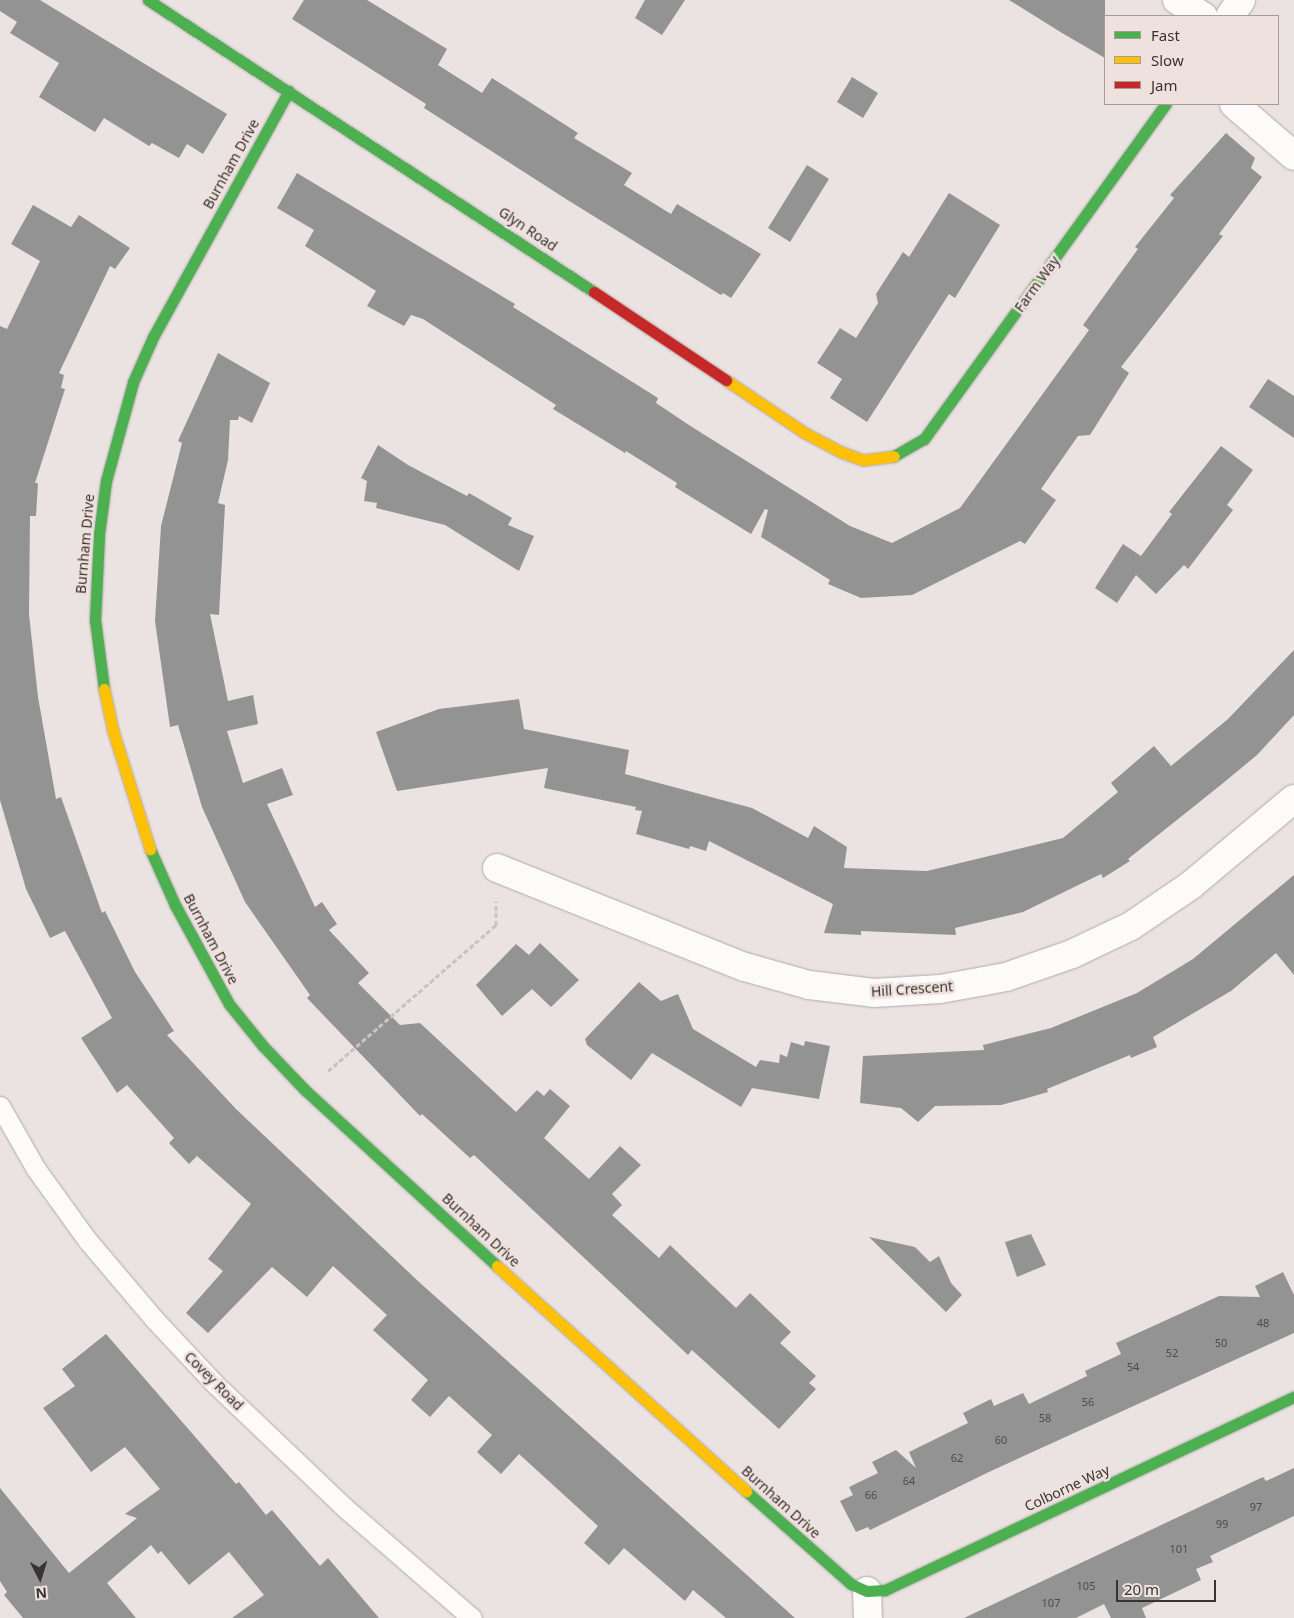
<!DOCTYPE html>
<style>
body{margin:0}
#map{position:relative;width:1294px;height:1618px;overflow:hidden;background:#ebe3e1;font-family:"Noto Sans",sans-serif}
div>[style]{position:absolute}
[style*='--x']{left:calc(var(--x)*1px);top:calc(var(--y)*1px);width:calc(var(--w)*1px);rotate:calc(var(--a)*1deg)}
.building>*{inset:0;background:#949393}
.path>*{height:3px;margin-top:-1.5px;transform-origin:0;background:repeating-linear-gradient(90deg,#c6c3c3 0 5px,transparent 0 7.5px)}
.roads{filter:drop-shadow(0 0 1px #b1aaa9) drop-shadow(0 0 1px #b1aaa9)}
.lane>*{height:19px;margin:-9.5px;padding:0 9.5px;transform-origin:9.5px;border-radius:9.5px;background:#fcfbfa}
.street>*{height:28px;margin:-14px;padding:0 14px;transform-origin:14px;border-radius:14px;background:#fcfbfa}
.fast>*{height:11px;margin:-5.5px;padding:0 5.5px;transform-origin:5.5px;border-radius:5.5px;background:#4caf50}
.slow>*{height:11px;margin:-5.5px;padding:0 5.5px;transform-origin:5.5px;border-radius:5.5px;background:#ffc107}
.jam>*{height:11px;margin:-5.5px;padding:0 5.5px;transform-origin:5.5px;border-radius:5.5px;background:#c62828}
span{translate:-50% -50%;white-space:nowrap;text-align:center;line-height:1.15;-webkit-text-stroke:5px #efe1dd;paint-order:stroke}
.number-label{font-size:11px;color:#4f4b4a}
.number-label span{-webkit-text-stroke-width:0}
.street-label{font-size:14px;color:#383331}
.legend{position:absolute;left:1104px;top:15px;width:175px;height:90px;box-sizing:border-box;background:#efe1dd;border:1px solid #a69b98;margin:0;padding:6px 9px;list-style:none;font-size:15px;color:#383331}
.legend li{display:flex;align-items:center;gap:10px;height:25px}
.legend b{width:25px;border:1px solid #a69b98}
.north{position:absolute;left:15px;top:1553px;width:50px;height:50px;-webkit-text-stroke:4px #efe1dd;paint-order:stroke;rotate:175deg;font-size:14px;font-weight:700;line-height:20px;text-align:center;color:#383331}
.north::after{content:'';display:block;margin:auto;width:18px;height:22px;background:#383331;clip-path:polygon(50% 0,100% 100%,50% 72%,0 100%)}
.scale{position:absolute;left:1116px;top:1580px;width:100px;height:22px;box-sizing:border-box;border:2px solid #383331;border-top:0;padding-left:6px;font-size:15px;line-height:18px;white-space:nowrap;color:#383331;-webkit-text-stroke:4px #efe1dd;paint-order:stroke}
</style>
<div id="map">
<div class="building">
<div style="clip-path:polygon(0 0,40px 0,227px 114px,203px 154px,187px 144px,179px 158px,152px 143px,149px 146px,104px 118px,95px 132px,39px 97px,59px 63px,10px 33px,17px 22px,0 11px)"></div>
<div style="clip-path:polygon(304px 0,367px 0,447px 49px,438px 65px,482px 93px,492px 78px,578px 133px,574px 138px,632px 173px,624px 185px,671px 214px,677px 204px,761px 254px,731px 298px,723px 293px,721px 295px,566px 199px,424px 108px,426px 104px,292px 19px)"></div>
<div style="clip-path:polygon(645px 0,685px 0,662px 35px,635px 18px)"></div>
<div style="clip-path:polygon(1009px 0,1105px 0,1105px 58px,1062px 33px)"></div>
<div style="clip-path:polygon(852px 77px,878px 93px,863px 118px,837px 102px)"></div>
<div style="clip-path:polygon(1226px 133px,1255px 158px,1251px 168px,1262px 177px,1219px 234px,1223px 236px,1121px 367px,1129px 373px,1090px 435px,1078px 436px,1041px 489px,1056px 500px,1025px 544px,1020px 541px,912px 595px,861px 598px,828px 584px,830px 580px,761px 537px,768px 510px,765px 509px,751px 534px,675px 487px,677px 483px,626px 451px,625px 453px,553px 409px,556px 405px,423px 319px,411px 315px,404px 326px,367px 306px,376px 291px,305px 246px,314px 230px,277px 208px,297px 173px,515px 304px,513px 307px,658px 398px,656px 403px,692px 427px,850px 526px,892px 543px,960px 508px,1089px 330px,1083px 325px,1138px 249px,1135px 247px,1174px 198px,1170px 195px)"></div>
<div style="clip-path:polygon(807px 165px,829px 179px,790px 242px,768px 228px)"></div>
<div style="clip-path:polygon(949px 193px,1000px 225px,955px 298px,949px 294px,867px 422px,830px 398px,842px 379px,817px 363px,840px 328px,856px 338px,878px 303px,876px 294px,903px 252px,909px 257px)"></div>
<div style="clip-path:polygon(33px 205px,71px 227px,79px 215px,130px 248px,115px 269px,110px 266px,59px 373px,64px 375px,61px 388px,65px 389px,35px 483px,38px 483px,36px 516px,30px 516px,29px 614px,38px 697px,56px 799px,61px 797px,102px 913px,105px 911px,135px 972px,174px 1031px,167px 1035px,236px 1109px,419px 1282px,795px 1618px,726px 1618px,693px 1590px,685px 1601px,624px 1548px,609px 1565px,584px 1543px,598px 1526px,519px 1454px,501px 1474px,477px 1452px,492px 1435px,449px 1396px,430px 1417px,411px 1400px,428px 1380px,373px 1330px,387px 1315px,333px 1266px,307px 1297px,272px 1267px,208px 1333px,186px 1313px,223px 1271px,208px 1259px,251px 1204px,197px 1156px,189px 1164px,169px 1143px,174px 1138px,127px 1085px,117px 1093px,81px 1038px,112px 1018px,65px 931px,50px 938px,26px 889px,0 800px,0 326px,7px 329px,40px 261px,11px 244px)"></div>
<div style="clip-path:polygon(218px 353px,270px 383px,252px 423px,239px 416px,238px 420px,230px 420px,228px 460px,218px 503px,225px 505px,219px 615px,210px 614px,228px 701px,253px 695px,258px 724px,227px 731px,243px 783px,282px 768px,293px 795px,267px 804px,315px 907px,322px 902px,337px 924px,329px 930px,369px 973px,358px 983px,400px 1025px,420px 1023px,516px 1112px,537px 1090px,544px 1096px,550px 1089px,570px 1106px,544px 1138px,589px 1179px,620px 1146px,641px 1165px,612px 1194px,622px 1205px,612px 1215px,659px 1258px,670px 1245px,736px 1308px,750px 1293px,791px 1332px,780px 1343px,816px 1376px,809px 1383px,816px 1389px,779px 1429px,692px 1350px,688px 1355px,474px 1155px,470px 1158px,422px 1114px,420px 1116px,307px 998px,310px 995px,245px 902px,202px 807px,178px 725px,170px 727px,155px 621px,161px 526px,182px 443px,178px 441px)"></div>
<div style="clip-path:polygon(1268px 379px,1294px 396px,1294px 438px,1249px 407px)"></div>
<div style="clip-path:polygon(378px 445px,408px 465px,467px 496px,469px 493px,512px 518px,508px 525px,534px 536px,519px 571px,445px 525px,376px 508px,377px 503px,364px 501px,367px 481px,361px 478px)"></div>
<div style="clip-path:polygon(1221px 446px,1253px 470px,1227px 505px,1233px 510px,1188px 569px,1184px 565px,1156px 594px,1136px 575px,1117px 603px,1095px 588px,1123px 544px,1141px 556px,1172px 514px,1169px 512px)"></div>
<div style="clip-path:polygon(1294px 650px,1294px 715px,1257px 755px,1222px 784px,1128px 859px,1130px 861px,1103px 878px,1101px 874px,1023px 912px,955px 928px,956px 935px,861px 931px,861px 935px,824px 933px,833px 904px,709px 841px,706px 851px,690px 846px,689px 849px,636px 834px,642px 811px,635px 810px,636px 807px,544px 788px,548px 768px,397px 791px,376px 732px,439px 709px,519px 699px,524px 729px,629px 750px,625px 774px,752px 808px,808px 838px,814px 826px,847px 847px,844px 868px,927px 871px,1063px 838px,1118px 792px,1111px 783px,1154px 746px,1171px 766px,1228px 719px)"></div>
<div style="clip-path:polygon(1294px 875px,1294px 975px,1276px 953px,1231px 991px,1153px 1037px,1157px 1047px,1131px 1058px,1130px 1055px,1047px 1089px,1048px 1092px,1020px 1100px,1001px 1105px,935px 1106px,918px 1122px,901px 1108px,860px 1103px,863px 1056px,984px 1050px,983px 1045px,1051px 1028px,1137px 993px,1193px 959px)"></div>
<div style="clip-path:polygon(540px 943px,579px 980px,551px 1007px,532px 989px,502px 1016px,476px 985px,516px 944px,529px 955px)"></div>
<div style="clip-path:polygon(639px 982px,661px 1001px,678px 994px,693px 1029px,756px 1067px,760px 1060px,779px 1063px,780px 1054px,787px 1057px,791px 1042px,804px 1046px,805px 1041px,830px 1046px,819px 1099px,752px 1088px,741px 1107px,652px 1053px,631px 1080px,587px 1045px,585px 1039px)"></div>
<div style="clip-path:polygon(1031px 1234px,1046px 1265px,1017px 1277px,1005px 1242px)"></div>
<div style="clip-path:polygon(869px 1237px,915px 1247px,930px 1262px,939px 1256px,951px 1283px,962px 1295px,946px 1312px)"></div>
<div style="clip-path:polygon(1283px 1272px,1294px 1295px,1294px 1333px,991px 1471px,870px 1530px,868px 1527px,856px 1532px,840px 1501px,853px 1495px,849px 1487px,878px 1473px,872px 1462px,896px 1450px,916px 1468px,909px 1452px,968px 1423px,963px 1413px,991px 1399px,994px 1406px,1023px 1393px,1029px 1404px,1087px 1376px,1085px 1371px,1121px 1354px,1116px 1343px,1219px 1296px,1260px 1297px,1255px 1286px)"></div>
<div style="clip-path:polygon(106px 1334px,236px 1484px,239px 1482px,266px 1515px,272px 1510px,320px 1566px,328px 1558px,379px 1618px,232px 1618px,264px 1595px,229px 1552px,189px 1585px,161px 1551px,158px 1554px,151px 1545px,107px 1583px,136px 1618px,23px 1618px,4px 1595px,7px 1592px,0 1581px,0 1488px,69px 1573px,137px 1518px,125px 1514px,160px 1489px,125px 1447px,91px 1472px,43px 1408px,75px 1386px,62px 1369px)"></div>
<div style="clip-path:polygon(1294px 1468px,1294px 1516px,1210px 1556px,1213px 1562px,1196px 1569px,1201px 1580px,1142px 1608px,1146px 1618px,1111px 1618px,1104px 1604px,1076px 1618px,964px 1618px,1263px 1477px,1266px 1481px)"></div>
</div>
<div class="path">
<div style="--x:328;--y:1071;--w:223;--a:-41"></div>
<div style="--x:496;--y:925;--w:24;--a:-90"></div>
</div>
<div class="roads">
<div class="lane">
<div style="--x:0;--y:1106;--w:73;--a:60.3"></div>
<div style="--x:36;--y:1169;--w:89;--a:54.2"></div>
<div style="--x:88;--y:1241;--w:104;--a:49.7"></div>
<div style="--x:155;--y:1320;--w:89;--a:46.8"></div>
<div style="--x:216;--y:1385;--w:178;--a:43.6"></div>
<div style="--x:345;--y:1508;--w:168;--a:40.9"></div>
</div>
<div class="street">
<div style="--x:1177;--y:0;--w:31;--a:32"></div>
<div style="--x:1230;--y:16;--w:19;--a:-55"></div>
<div style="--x:1234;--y:104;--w:79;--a:40.9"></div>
<div style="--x:497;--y:868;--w:267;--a:21.8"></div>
<div style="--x:745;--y:967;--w:66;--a:15.7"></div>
<div style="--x:809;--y:985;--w:65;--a:7"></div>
<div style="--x:874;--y:993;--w:66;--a:-3.5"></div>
<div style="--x:940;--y:989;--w:67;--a:-10.3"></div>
<div style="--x:1006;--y:977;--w:70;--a:-19.2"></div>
<div style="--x:1072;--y:954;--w:65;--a:-25.4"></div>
<div style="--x:1131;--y:926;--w:73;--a:-34.3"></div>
<div style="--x:1191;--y:885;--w:134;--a:-39.9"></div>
<div style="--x:867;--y:1591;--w:27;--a:88"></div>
</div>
<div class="fast">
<div style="--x:148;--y:0;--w:533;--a:33.21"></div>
<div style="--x:894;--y:456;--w:34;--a:-30"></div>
<div style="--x:924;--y:439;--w:413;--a:-54.2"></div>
<div style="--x:104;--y:689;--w:70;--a:-97.4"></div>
<div style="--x:95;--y:620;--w:86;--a:-87.3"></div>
<div style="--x:99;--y:534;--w:53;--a:-82.5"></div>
<div style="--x:106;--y:481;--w:103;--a:-74.7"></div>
<div style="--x:133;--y:382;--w:49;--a:-66"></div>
<div style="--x:153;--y:337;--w:281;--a:-61.1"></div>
<div style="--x:150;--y:849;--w:61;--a:65.9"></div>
<div style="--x:175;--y:905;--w:113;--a:61.4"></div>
<div style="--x:229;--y:1004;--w:54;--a:51"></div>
<div style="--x:263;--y:1046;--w:61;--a:46.3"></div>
<div style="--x:305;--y:1090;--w:260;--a:42.5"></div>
<div style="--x:746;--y:1491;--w:140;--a:41.5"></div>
<div style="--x:851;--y:1584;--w:17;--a:24"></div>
<div style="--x:867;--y:1591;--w:18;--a:-3"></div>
<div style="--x:885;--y:1590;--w:452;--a:-25.3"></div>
</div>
<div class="slow">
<div style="--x:726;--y:380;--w:95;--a:33.9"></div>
<div style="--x:805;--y:433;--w:41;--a:27.8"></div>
<div style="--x:841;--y:452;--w:23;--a:20"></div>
<div style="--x:863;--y:460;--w:31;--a:-7"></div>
<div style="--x:104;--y:689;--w:43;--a:77.9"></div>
<div style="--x:113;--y:731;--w:124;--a:72.6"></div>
<div style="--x:497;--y:1266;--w:336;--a:42.1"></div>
</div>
<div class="jam">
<div style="--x:594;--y:292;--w:159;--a:33.7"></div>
</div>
</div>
<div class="number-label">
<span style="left:1263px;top:1323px">48</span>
<span style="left:1221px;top:1343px">50</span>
<span style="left:1172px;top:1353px">52</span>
<span style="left:1133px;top:1367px">54</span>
<span style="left:1088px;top:1402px">56</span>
<span style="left:1045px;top:1418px">58</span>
<span style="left:1001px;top:1440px">60</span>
<span style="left:957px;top:1458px">62</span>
<span style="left:909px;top:1481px">64</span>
<span style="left:871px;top:1495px">66</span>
<span style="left:1256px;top:1507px">97</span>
<span style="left:1222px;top:1524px">99</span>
<span style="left:1179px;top:1549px">101</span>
<span style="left:1086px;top:1586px">105</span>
<span style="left:1051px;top:1603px">107</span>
</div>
<div class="street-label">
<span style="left:231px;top:164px;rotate:-61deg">Burnham Drive</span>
<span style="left:528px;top:229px;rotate:34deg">Glyn Road</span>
<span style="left:1037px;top:284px;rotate:-54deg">Farm Way</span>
<span style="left:85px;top:544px;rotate:-85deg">Burnham Drive</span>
<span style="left:211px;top:939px;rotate:62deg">Burnham Drive</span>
<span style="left:912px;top:989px;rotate:-4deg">Hill Crescent</span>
<span style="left:481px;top:1230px;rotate:43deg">Burnham Drive</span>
<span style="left:214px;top:1381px;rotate:45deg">Covey Road</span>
<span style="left:1067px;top:1488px;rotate:-25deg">Colborne Way</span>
<span style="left:781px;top:1502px;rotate:42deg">Burnham Drive</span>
</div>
<ul class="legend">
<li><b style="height:6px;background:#4caf50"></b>Fast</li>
<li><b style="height:6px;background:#ffc107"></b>Slow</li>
<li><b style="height:6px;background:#c62828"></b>Jam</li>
</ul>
<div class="north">N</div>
<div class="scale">20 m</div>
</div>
